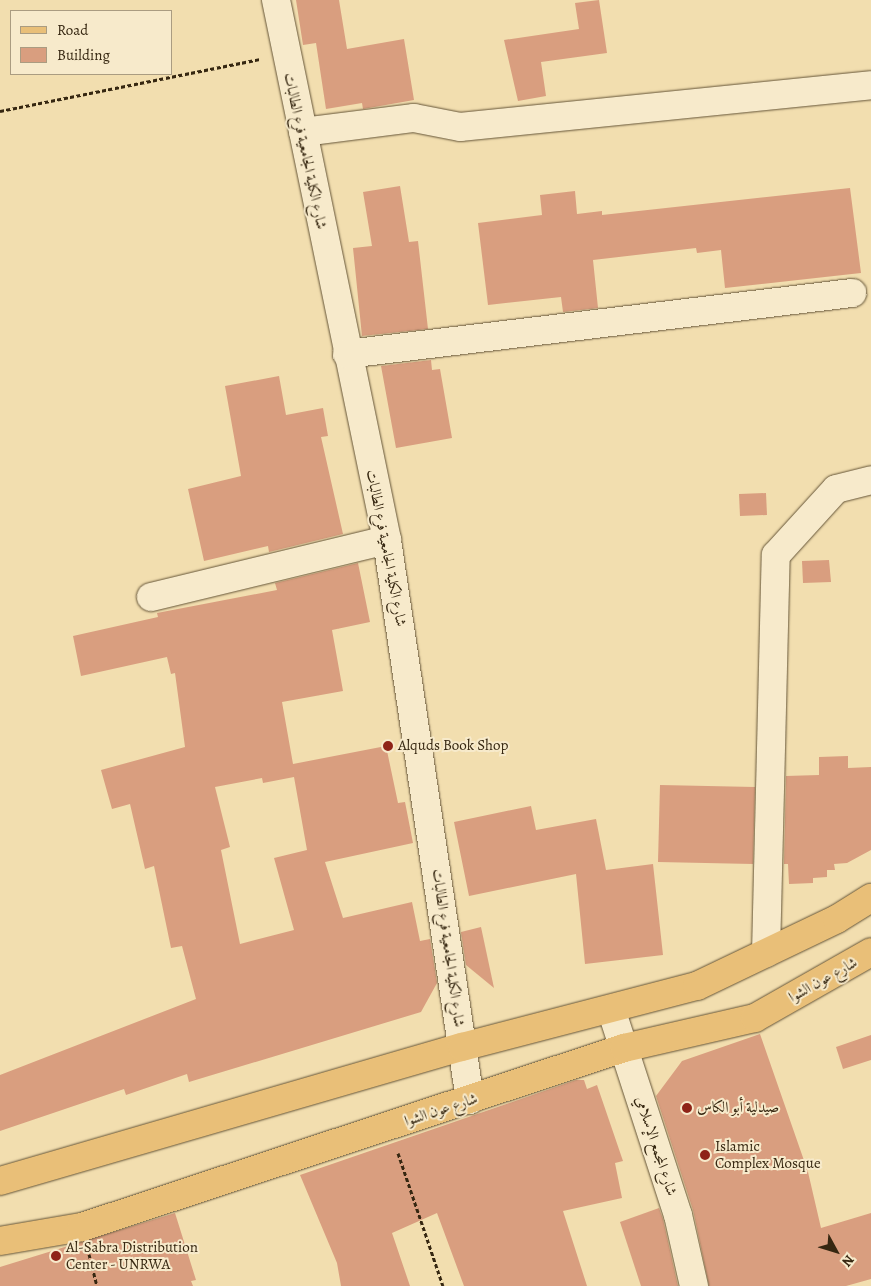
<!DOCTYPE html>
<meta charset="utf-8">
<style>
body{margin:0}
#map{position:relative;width:871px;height:1286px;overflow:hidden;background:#f2deaf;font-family:Alegreya,Amiri,serif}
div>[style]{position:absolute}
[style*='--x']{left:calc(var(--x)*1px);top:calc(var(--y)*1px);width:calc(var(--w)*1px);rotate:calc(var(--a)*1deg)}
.building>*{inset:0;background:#d99e7f}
.path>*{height:3px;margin-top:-1.5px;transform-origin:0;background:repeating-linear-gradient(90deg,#362711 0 4px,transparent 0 6.5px)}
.roads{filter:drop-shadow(0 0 1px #655538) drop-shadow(0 0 1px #655538)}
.minor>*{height:28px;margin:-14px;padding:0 14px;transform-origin:14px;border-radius:14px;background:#f7eacb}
.major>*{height:28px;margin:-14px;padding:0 14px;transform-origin:14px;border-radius:14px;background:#e9bf78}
.dots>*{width:14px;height:14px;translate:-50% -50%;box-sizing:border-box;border:2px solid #f7eacb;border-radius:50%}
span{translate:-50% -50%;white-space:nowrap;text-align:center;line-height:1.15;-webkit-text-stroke:4px #f7eacb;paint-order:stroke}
.street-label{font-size:15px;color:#362711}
.poi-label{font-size:15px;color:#362711}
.left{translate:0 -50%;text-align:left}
.legend{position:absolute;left:10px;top:10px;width:162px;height:65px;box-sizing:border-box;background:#f7eacb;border:1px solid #aa9c81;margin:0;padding:6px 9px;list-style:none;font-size:15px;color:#362711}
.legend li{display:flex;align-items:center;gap:10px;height:25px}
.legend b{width:25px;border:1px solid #aa9c81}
.north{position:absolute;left:811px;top:1226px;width:50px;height:50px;-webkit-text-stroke:4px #f7eacb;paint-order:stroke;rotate:129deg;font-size:14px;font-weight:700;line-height:20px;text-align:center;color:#362711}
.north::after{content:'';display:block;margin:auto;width:18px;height:22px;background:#362711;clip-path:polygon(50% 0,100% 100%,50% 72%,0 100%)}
</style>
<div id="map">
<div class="building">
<div style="clip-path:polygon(296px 0,339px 0,347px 49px,404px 39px,414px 100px,363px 109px,362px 103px,326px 109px,316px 43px,303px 45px)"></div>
<div style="clip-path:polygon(599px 0,607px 53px,541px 62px,546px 96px,518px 101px,504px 40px,579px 29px,575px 3px)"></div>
<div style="clip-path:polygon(400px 186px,409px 242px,418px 241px,428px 329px,362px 336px,353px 248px,372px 246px,363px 192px)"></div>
<div style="clip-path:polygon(850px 188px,861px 273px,725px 288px,721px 250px,697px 253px,696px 248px,593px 260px,598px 308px,563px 312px,561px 297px,488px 305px,478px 223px,542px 215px,540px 195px,575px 191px,577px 214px,602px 211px,602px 215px)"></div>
<div style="clip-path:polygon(431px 360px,432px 370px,440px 369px,452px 438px,396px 448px,381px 366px)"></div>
<div style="clip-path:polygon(279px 376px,286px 415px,323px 408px,328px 436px,321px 437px,343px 534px,269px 552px,268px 546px,204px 561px,188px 489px,241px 476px,225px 386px)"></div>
<div style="clip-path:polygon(766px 493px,767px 515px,740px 516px,739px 494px)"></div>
<div style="clip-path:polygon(829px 560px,831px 582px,803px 583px,802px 561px)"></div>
<div style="clip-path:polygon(evenodd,358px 563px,370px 622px,332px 630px,343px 691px,282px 702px,293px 764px,386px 746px,398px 803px,405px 802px,413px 843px,325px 862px,343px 918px,412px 902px,420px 941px,430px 939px,437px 983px,421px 1012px,189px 1082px,187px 1074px,126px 1095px,124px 1089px,0 1131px,0 1075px,196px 999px,182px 946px,171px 948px,154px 866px,145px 869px,130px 804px,112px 809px,101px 770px,185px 747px,175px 673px,171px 674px,167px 657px,81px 676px,73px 636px,158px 617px,157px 613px,277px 590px,275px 583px,358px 563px,294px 777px,307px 850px,274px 858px,294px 930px,240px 944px,221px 850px,230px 847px,215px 787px,262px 778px,263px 783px,294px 777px)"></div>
<div style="clip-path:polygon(848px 756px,848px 768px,871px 767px,871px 850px,847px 863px,834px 864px,835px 870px,827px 870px,827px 877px,813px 878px,813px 883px,789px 884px,788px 864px,784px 864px,786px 776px,819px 775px,819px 757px)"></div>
<div style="clip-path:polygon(660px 785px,755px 787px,753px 864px,658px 862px)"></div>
<div style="clip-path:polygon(531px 806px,536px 830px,596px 819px,606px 870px,653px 864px,663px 955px,585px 964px,576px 874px,469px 896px,454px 822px)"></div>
<div style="clip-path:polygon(481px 927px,494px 988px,466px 965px,461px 932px)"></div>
<div style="clip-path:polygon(760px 1034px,808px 1172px,821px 1228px,871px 1213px,871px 1279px,846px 1286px,709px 1286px,693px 1210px,656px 1096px,682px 1061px)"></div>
<div style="clip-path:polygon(871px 1035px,871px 1060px,843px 1069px,836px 1047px)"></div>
<div style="clip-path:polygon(576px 1080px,584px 1080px,587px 1089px,597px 1085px,623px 1161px,615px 1163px,622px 1198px,563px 1211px,587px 1286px,464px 1286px,437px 1213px,392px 1233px,410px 1286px,341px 1286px,337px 1263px,300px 1175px)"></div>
<div style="clip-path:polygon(659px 1208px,663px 1219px,678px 1286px,641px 1286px,620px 1222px)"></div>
<div style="clip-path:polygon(175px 1213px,196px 1280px,191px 1281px,193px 1286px,0 1286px,0 1267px)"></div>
</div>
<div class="path">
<div style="--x:0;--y:111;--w:266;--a:-11.3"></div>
<div style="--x:398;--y:1153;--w:140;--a:71.3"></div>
<div style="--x:89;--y:1254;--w:33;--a:76"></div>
</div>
<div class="roads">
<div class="minor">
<div style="--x:276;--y:0;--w:551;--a:78.38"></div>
<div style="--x:387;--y:540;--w:566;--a:81.57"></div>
<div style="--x:303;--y:132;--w:112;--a:-7.2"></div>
<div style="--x:414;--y:118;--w:47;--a:11.1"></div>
<div style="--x:460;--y:127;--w:413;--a:-5.8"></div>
<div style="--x:347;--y:354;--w:509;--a:-6.89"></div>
<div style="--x:151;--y:597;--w:243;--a:-13.6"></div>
<div style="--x:766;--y:953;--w:398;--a:-88.6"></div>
<div style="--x:776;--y:555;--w:89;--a:-47.7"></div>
<div style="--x:836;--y:489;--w:36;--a:-14"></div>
<div style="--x:611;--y:1009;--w:217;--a:72"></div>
<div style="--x:678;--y:1215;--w:73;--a:77.3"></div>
</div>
<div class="major">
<div style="--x:0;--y:1181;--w:481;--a:-16.2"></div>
<div style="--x:462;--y:1047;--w:243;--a:-14.6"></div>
<div style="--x:697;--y:986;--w:155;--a:-25.6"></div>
<div style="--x:837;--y:919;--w:40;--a:-32"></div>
<div style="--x:0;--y:1241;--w:83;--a:-9.7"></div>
<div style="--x:82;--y:1227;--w:571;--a:-18.28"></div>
<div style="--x:624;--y:1048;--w:134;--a:-12.9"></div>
<div style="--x:755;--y:1018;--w:133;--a:-29.6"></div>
</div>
</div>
<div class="dots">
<div style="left:388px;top:746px;background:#8f2418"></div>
<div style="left:687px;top:1108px;background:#8f2418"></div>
<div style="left:705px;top:1155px;background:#8f2418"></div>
<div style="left:56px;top:1256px;background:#8f2418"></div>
</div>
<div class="street-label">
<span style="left:305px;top:151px;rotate:78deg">شارع الكلية الجامعية فرع الطالبات</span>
<span style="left:386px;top:548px;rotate:79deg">شارع الكلية الجامعية فرع الطالبات</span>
<span style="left:448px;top:948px;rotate:82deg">شارع الكلية الجامعية فرع الطالبات</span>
<span style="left:823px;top:980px;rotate:-29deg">شارع عون الشوا</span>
<span style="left:441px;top:1110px;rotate:-18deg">شارع عون الشوا</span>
<span style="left:656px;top:1146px;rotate:72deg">شارع المجمع الإسلامي</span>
</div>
<div class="poi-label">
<span class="left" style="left:398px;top:746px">Alquds Book Shop</span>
<span class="left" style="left:697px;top:1108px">صيدلية أبو الكاس</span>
<span class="left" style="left:715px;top:1155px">Islamic<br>Complex Mosque</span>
<span class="left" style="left:66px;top:1256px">Al-Sabra Distribution<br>Center - UNRWA</span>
</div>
<ul class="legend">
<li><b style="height:6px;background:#e9bf78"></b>Road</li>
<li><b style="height:14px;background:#d99e7f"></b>Building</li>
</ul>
<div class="north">N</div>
</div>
